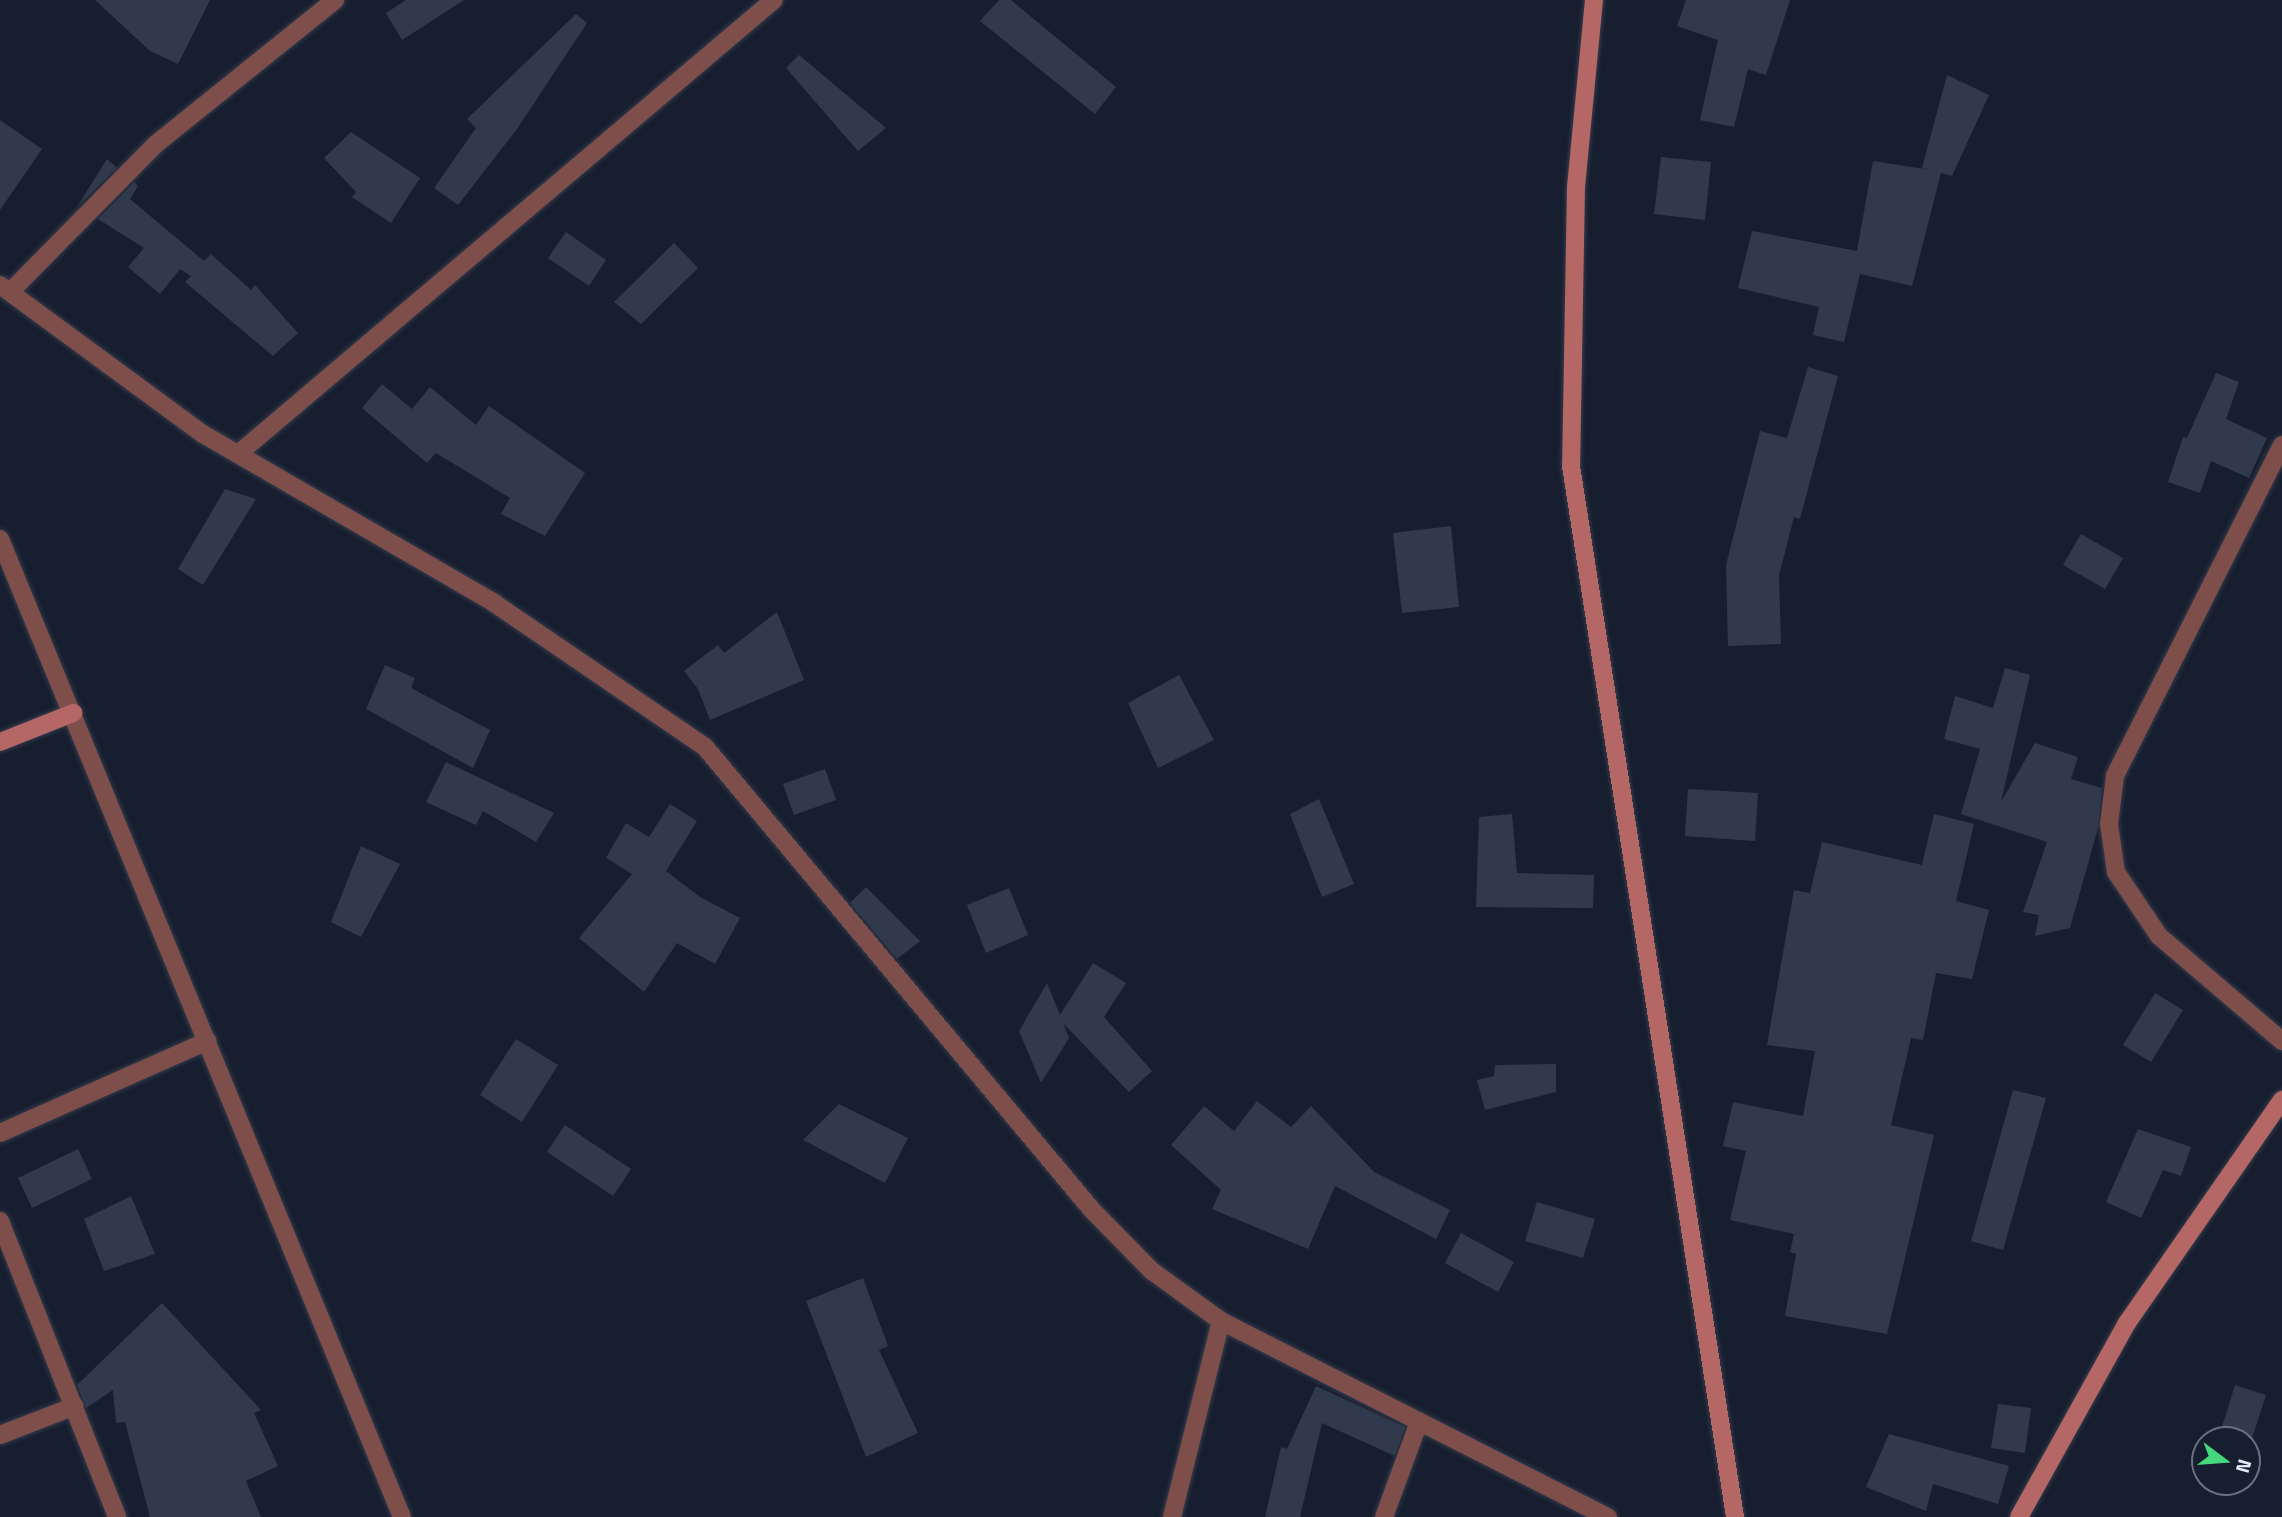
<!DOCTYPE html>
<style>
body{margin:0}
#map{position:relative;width:2282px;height:1517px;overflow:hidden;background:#171e2f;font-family:"Titillium Web",sans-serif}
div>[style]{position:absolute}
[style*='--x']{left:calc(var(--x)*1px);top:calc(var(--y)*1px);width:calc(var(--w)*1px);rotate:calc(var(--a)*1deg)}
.building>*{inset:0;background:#313a4c}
.roads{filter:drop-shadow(0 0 2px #343b4b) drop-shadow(0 0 2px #343b4b)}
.street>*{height:18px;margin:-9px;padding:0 9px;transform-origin:9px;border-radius:9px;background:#7e4e4b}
.secondary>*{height:18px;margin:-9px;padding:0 9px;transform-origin:9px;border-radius:9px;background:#b46764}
span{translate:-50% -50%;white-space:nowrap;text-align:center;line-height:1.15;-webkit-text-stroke:6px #171e2f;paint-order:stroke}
.north{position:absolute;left:2191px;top:1426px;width:70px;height:70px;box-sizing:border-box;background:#171e2f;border:2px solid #69707f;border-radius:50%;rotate:106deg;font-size:19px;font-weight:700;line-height:28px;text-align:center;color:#e5ebf6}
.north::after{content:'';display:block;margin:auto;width:24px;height:32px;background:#46d77a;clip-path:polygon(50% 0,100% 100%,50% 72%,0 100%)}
</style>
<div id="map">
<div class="building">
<div style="clip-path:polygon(95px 0,210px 0,178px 64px,150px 51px)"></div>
<div style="clip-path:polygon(406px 0,464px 0,402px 40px,386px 13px)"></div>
<div style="clip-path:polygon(999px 0,1011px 0,1116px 87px,1095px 114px,980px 21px)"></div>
<div style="clip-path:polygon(1686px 0,1790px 0,1766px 75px,1748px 69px,1734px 127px,1700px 120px,1718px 40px,1677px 26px)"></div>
<div style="clip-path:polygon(576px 14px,587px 23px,517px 129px,458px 205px,434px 188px,476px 128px,467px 119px)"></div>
<div style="clip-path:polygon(799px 55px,886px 128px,858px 151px,786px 68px)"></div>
<div style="clip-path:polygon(1947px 75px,1989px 95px,1952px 176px,1941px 173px,1912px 286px,1860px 274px,1844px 342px,1813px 335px,1819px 307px,1738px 288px,1752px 231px,1857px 251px,1873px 161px,1931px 170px,1922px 168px)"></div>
<div style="clip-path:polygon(0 120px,42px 149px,0 210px)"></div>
<div style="clip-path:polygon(351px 132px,420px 178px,391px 223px,352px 197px,356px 192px,324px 158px)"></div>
<div style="clip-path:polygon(1661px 157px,1711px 162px,1705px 220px,1654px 214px)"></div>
<div style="clip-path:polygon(107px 159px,117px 168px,77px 207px)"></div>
<div style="clip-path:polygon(134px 182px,138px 186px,130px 199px,204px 261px,211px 254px,251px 290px,255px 285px,298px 333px,273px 356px,185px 282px,191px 276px,180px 269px,160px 294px,128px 267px,144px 248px,98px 219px)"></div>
<div style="clip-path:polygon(566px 232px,606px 260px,589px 286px,548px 258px)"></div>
<div style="clip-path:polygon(674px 243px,698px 268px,641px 324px,614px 302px)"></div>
<div style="clip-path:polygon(1808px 367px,1838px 376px,1800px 519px,1794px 517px,1779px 575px,1781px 644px,1728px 646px,1726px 565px,1760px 431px,1787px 438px)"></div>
<div style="clip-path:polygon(2216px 373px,2239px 382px,2226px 419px,2267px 438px,2249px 478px,2211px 461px,2200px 493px,2168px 482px,2183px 437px,2187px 438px)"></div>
<div style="clip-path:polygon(382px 384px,412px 409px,430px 387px,476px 425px,489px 406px,585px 473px,545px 536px,501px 514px,510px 498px,436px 453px,427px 463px,362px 408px)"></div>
<div style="clip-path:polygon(225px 489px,256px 499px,203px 585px,178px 569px)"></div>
<div style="clip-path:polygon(1451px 526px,1459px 607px,1402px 613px,1393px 533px)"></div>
<div style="clip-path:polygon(2081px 534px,2123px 558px,2105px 589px,2063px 565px)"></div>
<div style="clip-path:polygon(777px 612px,804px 680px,710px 720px,698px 689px,684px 671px,718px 645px,724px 653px)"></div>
<div style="clip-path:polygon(385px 665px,415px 678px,411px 688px,490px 730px,473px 768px,366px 709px)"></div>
<div style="clip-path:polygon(2005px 668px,2030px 675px,2001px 802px,2035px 743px,2078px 757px,2071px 779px,2102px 788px,2098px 828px,2070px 928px,2035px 936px,2039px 915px,2023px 912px,2047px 842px,1961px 814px,1980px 749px,1944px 739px,1955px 696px,1993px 708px)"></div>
<div style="clip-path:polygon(1179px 675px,1214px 740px,1158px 768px,1128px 703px)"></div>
<div style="clip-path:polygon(446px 762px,554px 813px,536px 842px,483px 811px,476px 825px,426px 802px)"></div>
<div style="clip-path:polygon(825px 769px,836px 800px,794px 815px,783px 784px)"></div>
<div style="clip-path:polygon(1688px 789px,1758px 793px,1755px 841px,1685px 836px)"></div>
<div style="clip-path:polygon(1319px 799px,1354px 884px,1322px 897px,1290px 814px)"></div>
<div style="clip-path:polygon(670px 804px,697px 821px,666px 871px,700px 897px,740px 918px,715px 964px,677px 943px,644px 992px,579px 938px,632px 874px,606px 858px,626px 823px,649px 837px)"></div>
<div style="clip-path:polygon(1512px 814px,1517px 873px,1594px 875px,1593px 908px,1476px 907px,1479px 817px)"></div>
<div style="clip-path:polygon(1934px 814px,1974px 824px,1956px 901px,1989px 910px,1972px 979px,1936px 973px,1923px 1040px,1911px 1038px,1891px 1125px,1934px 1135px,1887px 1334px,1785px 1316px,1796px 1254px,1790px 1252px,1794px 1234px,1730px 1220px,1746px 1151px,1723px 1146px,1733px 1102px,1803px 1116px,1815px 1051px,1767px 1045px,1794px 890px,1810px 893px,1822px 842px,1922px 865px)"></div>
<div style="clip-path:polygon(361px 846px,400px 864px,361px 937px,331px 922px)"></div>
<div style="clip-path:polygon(866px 887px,920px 941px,897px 959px,850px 903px)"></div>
<div style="clip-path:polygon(1009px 888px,1028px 935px,986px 953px,967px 905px)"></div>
<div style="clip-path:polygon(1093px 963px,1126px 983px,1104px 1017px,1152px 1071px,1129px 1092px,1063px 1023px,1069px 1038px,1041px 1083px,1019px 1031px,1047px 983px,1060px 1015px)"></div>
<div style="clip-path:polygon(2155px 993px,2183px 1010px,2151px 1062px,2123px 1045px)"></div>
<div style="clip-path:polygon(516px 1039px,558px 1065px,522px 1122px,480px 1095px)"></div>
<div style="clip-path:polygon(1556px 1064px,1556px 1092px,1485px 1110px,1477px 1080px,1494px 1076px,1495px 1065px)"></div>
<div style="clip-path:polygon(2013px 1090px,2046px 1098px,2003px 1250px,1971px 1241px)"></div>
<div style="clip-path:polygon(1257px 1101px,1291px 1127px,1311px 1106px,1374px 1172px,1450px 1210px,1436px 1239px,1335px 1186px,1308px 1249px,1212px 1209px,1221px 1190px,1171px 1145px,1204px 1106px,1234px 1131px)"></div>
<div style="clip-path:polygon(839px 1104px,908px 1138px,885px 1183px,803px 1140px)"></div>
<div style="clip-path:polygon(565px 1125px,631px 1169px,613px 1196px,547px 1152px)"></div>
<div style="clip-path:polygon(2138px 1129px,2191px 1147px,2181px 1176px,2163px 1170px,2141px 1218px,2106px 1202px)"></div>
<div style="clip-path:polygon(78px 1149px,92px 1179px,32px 1208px,18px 1178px)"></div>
<div style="clip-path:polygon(131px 1196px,155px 1254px,104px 1271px,84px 1219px)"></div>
<div style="clip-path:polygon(1537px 1202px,1595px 1219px,1583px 1258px,1525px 1241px)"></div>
<div style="clip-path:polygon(1461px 1233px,1514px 1262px,1498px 1292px,1445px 1263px)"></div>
<div style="clip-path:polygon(863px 1278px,888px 1346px,879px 1350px,918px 1433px,866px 1457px,806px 1301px)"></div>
<div style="clip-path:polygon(162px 1303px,261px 1410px,254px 1413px,278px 1466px,246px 1481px,261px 1517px,150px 1517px,125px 1422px,116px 1423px,113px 1390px,86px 1408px,77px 1385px)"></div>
<div style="clip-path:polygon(2235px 1385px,2266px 1395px,2247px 1453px,2247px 1440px,2218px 1440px)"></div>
<div style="clip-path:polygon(1316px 1386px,1405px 1427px,1395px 1456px,1322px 1423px,1300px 1517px,1265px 1517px,1281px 1447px,1287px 1449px)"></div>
<div style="clip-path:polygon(1998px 1404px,2031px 1408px,2025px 1453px,1991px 1448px)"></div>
<div style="clip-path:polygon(1889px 1434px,2009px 1466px,1998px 1504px,1933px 1484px,1926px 1511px,1866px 1487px)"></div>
</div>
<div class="roads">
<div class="street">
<div style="--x:0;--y:285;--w:252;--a:36.3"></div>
<div style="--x:203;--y:434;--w:337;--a:30.1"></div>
<div style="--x:494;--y:603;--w:255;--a:34.3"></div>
<div style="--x:705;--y:747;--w:603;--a:50.11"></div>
<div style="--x:1092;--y:1210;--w:86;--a:45.5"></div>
<div style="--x:1152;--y:1271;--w:85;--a:35.9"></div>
<div style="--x:1221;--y:1321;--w:434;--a:26.9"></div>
<div style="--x:10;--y:292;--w:208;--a:-45.4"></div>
<div style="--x:156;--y:144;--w:230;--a:-38.8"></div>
<div style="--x:2282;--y:445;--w:371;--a:116.8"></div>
<div style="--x:2115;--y:776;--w:48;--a:97.1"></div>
<div style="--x:2109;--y:824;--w:49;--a:81.7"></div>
<div style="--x:2116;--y:872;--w:77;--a:56.1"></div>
<div style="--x:2159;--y:936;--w:162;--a:40.5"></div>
<div style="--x:238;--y:454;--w:702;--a:-40.27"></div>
<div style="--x:0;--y:539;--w:1057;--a:67.66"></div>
<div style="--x:0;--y:1133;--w:227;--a:-23.9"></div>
<div style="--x:0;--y:1221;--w:318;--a:68.4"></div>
<div style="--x:0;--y:1435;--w:80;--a:-21.1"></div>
<div style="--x:1172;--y:1517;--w:202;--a:-76"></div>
<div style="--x:1384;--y:1517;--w:101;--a:-69.8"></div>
</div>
<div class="secondary">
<div style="--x:1594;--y:0;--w:187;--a:95.5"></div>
<div style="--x:1576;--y:186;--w:280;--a:91"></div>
<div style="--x:1571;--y:466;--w:1064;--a:81.13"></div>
<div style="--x:0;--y:742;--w:79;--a:-21.7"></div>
<div style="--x:2019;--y:1517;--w:222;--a:-60.9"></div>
<div style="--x:2127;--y:1323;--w:272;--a:-55.2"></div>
</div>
</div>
<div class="north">N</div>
</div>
